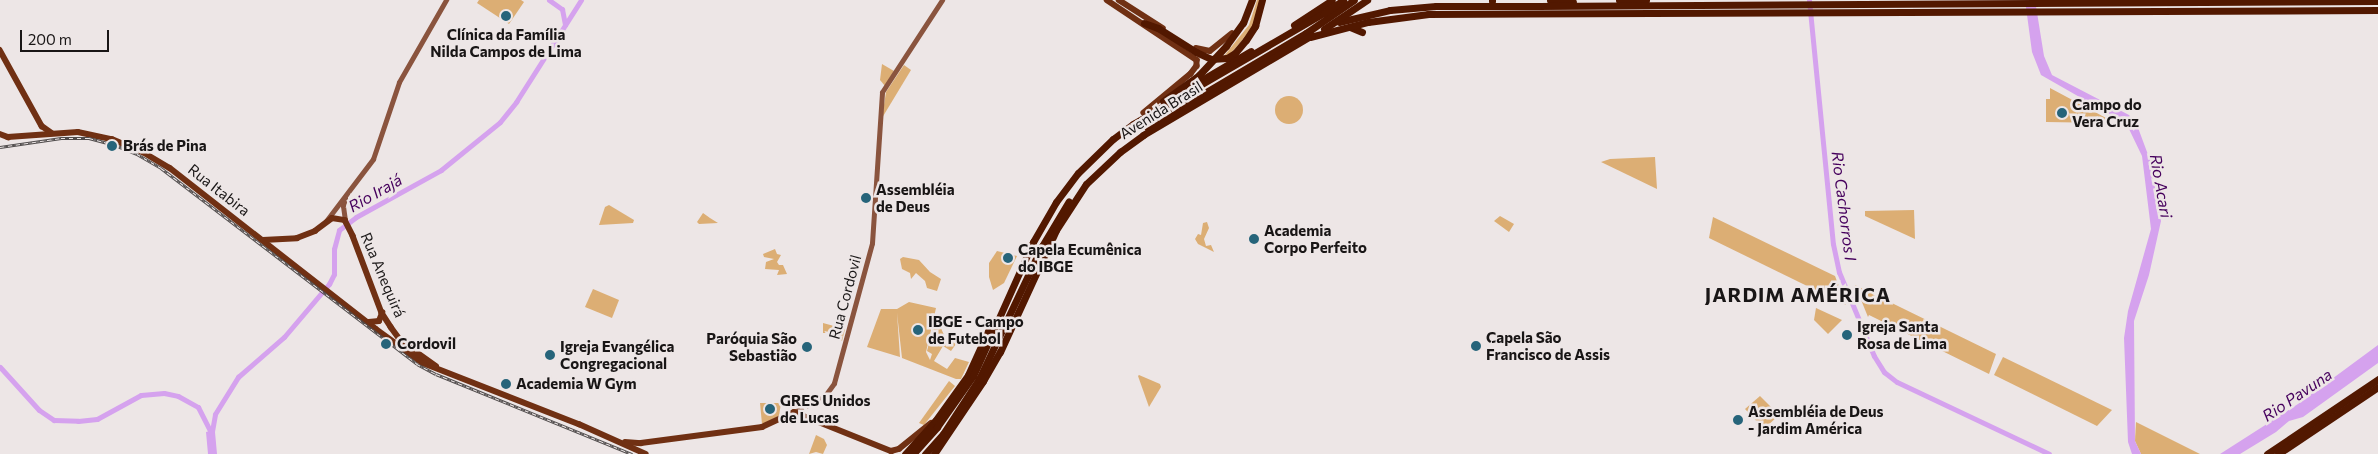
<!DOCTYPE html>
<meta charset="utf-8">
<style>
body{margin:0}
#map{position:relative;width:2378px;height:454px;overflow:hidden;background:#ede6e6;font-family:Commissioner,sans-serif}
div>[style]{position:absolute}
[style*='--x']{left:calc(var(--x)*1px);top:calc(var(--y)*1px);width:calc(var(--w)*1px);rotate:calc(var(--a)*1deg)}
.green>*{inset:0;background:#dcae74}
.round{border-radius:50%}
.water>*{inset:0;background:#d5a2ee}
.river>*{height:5px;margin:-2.5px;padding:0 2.5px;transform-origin:2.5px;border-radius:2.5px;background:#d5a2ee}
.secondary>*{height:5px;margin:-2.5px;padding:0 2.5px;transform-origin:2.5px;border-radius:2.5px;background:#8a543e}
.primary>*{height:5.5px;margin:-2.75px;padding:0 2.75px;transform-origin:2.75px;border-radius:2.75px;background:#703013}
.highway>*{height:7px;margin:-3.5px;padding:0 3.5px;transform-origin:3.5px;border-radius:3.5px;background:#521800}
.rail>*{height:3px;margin-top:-1.5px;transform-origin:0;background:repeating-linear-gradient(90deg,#ede6e6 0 4px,#4f4b4b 0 8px);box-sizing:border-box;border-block:1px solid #4f4b4b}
.highway-bridge>*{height:7px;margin:-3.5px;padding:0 3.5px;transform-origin:3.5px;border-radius:3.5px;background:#521800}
.dots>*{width:14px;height:14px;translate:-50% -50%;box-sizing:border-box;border:2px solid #ede6e6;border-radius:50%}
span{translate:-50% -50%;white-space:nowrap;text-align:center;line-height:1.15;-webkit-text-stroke:5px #ede6e6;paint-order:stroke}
.poi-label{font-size:15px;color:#191616;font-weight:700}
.left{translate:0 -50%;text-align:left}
.right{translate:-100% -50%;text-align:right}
.street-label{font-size:15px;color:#191616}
.water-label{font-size:16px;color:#46005d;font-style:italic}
.district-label{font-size:20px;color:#191616;font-weight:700;letter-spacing:1px}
.scale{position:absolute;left:20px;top:30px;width:89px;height:22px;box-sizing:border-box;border:2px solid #191616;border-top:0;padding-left:6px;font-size:15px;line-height:18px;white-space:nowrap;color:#191616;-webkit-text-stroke:4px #ede6e6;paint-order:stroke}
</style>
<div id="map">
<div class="green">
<div style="clip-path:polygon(479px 0,521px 0,524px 2px,509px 24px,477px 3px)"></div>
<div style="clip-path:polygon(1257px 0,1261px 0,1253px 28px,1231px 53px,1224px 56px,1249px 25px)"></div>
<div style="clip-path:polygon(882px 64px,894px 71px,885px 86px,880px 80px)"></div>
<div style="clip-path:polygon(904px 65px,911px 70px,882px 118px,886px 92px)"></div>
<div style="clip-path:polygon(2050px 88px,2108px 119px,2107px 123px,2046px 122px,2046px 99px,2050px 99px)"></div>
<div class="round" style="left:1275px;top:96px;width:28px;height:28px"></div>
<div style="clip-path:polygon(1655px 157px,1657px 189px,1601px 162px,1610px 159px)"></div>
<div style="clip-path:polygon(609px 205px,634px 220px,633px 223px,599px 225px,605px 207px)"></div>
<div style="clip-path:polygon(1914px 210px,1915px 239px,1865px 216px,1865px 211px)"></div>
<div style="clip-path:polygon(703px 213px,710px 218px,718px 223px,699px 224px,697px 222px)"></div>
<div style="clip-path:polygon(1500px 216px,1514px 224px,1509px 232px,1494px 221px)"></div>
<div style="clip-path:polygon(1713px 217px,1835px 276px,1846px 305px,1709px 238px)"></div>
<div style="clip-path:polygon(1207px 222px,1209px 228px,1204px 239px,1206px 246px,1211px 245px,1214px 252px,1198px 244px,1195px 239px,1198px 234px,1201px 235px,1203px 223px)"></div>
<div style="clip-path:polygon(775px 249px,777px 254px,781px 255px,777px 262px,779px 265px,783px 265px,787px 274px,777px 275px,779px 270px,765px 269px,766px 262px,774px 259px,764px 257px,763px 254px)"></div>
<div style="clip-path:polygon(997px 251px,1017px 256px,1004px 283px,993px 290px,989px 277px,989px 263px)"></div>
<div style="clip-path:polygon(903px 257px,919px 260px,930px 272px,941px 279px,937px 291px,927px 288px,925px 281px,916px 273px,911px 279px,910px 273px,902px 269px,900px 259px)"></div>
<div style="clip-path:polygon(1855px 285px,1996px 354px,1989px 374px,1869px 315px,1868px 317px)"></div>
<div style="clip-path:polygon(593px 289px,619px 300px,612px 318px,585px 307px)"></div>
<div style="clip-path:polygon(909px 302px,936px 308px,926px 352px,930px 360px,932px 354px,927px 351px,933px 328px,940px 326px,944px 335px,956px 344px,951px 351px,943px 346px,934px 361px,947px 369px,955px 358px,969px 362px,961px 379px,956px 379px,902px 358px,897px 313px,900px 357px,867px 347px,881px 309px,897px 309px)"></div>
<div style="clip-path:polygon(1816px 308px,1842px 320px,1828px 334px,1814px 320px)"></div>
<div style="clip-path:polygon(823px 323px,845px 329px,842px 341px,833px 339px,834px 333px,823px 333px)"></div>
<div style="clip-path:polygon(2003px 357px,2112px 410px,2097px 426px,1994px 375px)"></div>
<div style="clip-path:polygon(1139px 375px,1160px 384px,1161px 387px,1149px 407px,1138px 376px)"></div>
<div style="clip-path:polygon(949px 381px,955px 386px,924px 425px,919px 423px)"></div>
<div style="clip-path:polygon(1760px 396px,1779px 415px,1764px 429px,1745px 409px)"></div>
<div style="clip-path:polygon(760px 403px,781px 403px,779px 416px,762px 424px)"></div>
<div style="clip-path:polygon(2136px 422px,2200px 454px,2141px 454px,2135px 441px)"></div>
<div style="clip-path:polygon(816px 435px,824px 439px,827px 445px,823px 454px,816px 452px,809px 454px)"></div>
</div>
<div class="water">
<div style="clip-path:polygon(2025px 0,2035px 0,2044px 56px,2052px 75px,2129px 115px,2137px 125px,2150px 160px,2161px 221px,2149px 275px,2134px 321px,2135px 441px,2141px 454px,2132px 454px,2128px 442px,2124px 338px,2128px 311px,2151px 229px,2142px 156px,2129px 129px,2111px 115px,2041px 75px,2032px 52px)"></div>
<div style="clip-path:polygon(2378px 345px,2378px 363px,2303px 417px,2289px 421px,2276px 432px,2240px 454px,2220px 454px,2298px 404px)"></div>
<div style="clip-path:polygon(210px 431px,215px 432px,217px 454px,208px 454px,206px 432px)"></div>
</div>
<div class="river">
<div style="--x:549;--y:0;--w:16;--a:35"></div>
<div style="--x:562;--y:9;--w:16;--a:79"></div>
<div style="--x:1809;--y:0;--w:245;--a:84.4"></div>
<div style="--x:1833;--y:244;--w:29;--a:78"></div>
<div style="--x:1839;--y:272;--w:91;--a:67.4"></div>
<div style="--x:1874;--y:356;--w:19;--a:58"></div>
<div style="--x:1884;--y:372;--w:16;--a:38"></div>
<div style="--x:1897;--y:382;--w:168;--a:25.3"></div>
<div style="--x:0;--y:367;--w:58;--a:47.8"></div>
<div style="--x:39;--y:410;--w:18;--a:34"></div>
<div style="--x:54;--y:420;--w:24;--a:2"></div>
<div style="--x:78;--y:421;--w:19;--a:-6"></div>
<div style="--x:97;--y:419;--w:50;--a:-28.6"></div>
<div style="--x:141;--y:395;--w:23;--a:-5"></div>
<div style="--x:164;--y:393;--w:14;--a:12"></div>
<div style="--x:178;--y:396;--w:23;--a:29"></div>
<div style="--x:198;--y:407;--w:27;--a:63"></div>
<div style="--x:211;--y:437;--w:23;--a:-80"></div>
<div style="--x:215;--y:414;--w:44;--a:-58.1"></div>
<div style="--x:238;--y:377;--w:61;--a:-41"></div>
<div style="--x:284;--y:337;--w:70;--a:-49.7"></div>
<div style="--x:329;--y:284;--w:11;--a:-63"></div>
<div style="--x:334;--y:274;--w:25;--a:-90"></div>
<div style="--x:334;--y:249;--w:20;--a:-75"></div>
<div style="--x:339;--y:230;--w:21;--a:-37"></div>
<div style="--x:356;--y:217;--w:97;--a:-28.9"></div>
<div style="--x:441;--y:170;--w:76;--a:-39.1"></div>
<div style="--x:500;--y:122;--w:26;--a:-51"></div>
<div style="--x:516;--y:102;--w:121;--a:-57.5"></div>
</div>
<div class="secondary">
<div style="--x:345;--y:198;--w:8;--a:104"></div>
<div style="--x:343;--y:206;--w:14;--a:82"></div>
<div style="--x:326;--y:221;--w:78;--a:-52.8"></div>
<div style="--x:373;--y:159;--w:81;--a:-71.3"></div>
<div style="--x:399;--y:82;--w:95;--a:-60.2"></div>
<div style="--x:794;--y:412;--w:34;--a:-27"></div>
<div style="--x:824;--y:397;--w:17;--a:-54"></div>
<div style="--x:834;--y:383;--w:145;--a:-74.8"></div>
<div style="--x:872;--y:243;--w:151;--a:-86.2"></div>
<div style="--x:882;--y:92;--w:110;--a:-56.9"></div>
</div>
<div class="primary">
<div style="--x:1107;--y:0;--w:108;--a:33.7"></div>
<div style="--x:1197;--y:60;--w:6;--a:90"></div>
<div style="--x:1197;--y:66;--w:10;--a:127"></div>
<div style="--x:1191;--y:74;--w:61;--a:140.3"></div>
<div style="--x:1119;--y:0;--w:52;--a:32.5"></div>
<div style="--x:1196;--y:48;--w:14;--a:12"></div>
<div style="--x:1210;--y:51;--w:28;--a:-39"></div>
<div style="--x:0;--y:50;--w:87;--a:61.1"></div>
<div style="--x:42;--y:126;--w:12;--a:35"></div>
<div style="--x:0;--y:134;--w:9;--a:21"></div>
<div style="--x:8;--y:137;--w:70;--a:-4.1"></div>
<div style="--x:78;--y:132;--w:35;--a:12"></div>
<div style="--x:112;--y:139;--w:34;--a:23"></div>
<div style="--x:143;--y:152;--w:31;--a:31"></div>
<div style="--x:170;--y:168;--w:261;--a:38"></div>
<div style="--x:376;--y:329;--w:58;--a:35.9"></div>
<div style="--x:423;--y:363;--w:168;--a:21.4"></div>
<div style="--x:579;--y:424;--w:73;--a:24.1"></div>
<div style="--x:263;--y:240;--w:34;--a:-3"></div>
<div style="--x:297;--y:238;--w:19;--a:-21"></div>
<div style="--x:315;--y:231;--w:21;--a:-37"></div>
<div style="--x:332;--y:218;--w:13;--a:9"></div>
<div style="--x:345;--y:220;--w:18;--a:63"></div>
<div style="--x:353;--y:236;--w:82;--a:69.4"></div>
<div style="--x:382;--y:313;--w:17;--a:57"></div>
<div style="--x:391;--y:327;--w:17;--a:54"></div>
<div style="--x:401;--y:341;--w:43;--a:35.5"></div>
<div style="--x:369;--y:322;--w:10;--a:-6"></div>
<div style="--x:379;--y:321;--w:9;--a:-69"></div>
<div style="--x:625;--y:442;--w:16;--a:4"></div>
<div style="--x:641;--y:443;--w:122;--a:-7.5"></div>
<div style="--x:762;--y:427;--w:35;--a:-25"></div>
<div style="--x:794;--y:412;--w:105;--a:21.9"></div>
<div style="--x:891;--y:451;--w:8;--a:-14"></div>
<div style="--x:899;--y:449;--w:41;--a:-39.1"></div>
</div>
<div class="highway">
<div style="--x:1492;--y:0;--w:1;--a:90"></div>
<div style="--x:1550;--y:0;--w:23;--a:5"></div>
<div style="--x:1619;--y:0;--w:27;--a:0"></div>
<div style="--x:1538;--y:6;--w:840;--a:-0.34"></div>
<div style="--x:1339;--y:22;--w:52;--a:-13.2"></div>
<div style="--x:1390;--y:10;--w:46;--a:-5"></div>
<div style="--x:1144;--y:23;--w:15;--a:20"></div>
<div style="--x:1158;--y:28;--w:45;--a:32.3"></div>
<div style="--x:1294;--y:25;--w:45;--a:-33.3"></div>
<div style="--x:1350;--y:27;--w:13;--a:23"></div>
<div style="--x:1324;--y:29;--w:52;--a:-34"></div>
<div style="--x:1310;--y:37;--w:60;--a:-14.5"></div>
<div style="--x:1368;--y:22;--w:61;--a:-7.6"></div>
<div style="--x:1428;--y:14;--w:950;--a:-0.24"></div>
<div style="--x:1246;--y:40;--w:17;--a:-57"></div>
<div style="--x:1255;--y:26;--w:27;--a:-75"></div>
<div style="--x:1193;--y:85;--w:67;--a:-30.4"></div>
<div style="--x:1163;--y:101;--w:44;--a:-35.8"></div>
<div style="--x:1199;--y:75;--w:40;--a:-47"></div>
<div style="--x:1226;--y:46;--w:29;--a:-54"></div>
<div style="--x:1243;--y:23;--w:25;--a:-69"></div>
<div style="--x:1147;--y:127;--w:185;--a:-30.6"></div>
<div style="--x:1306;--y:33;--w:58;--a:-34.5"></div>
<div style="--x:905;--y:454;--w:45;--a:-47.7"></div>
<div style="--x:935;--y:421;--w:57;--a:-54.3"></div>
<div style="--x:968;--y:375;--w:48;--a:-65.6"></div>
<div style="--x:913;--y:454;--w:36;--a:-48"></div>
<div style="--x:937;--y:427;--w:62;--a:-54.8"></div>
<div style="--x:973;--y:376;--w:147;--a:-65.9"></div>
<div style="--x:1033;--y:242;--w:46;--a:-60.1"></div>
<div style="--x:1056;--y:202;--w:36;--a:-53"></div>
<div style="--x:1078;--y:173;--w:49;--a:-44.2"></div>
<div style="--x:1113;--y:139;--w:25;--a:-37"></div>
<div style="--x:1133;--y:124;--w:221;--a:-30.2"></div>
<div style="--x:1324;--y:13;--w:23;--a:-34"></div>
<div style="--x:925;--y:454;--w:27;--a:-48"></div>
<div style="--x:943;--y:434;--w:66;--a:-56.8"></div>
<div style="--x:979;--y:379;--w:147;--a:-64.7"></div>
<div style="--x:1042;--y:246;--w:52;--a:-59"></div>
<div style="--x:934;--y:454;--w:88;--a:-56.1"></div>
<div style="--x:983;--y:381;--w:34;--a:-60"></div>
<div style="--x:1000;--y:352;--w:134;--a:-65.3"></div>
<div style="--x:1056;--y:230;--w:55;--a:-56.9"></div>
<div style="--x:1086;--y:184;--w:47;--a:-43.3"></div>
<div style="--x:1120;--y:152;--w:29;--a:-36"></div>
<div style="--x:1143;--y:135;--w:196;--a:-30.6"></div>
<div style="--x:2267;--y:454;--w:134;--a:-34"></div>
<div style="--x:2278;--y:454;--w:120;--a:-33.8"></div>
</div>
<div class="rail">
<div style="--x:0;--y:147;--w:62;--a:-8.4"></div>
<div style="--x:61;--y:138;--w:28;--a:0"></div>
<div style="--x:89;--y:138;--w:27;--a:15"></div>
<div style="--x:115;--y:145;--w:24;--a:22"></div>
<div style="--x:137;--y:154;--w:28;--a:30"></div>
<div style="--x:161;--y:168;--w:322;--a:37.4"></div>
<div style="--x:417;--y:364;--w:21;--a:28"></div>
<div style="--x:436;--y:374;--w:212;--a:22.2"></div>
</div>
<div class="highway-bridge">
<div style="--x:1436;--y:6;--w:102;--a:0"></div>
<div style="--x:1196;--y:52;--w:17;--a:25"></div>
<div style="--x:1211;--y:59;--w:16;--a:-4"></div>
<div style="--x:1227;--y:58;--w:9;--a:-32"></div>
<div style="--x:1235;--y:53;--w:17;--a:-50"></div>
</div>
<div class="dots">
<div style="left:506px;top:16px;background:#26647a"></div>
<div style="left:2062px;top:113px;background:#26647a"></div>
<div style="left:112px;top:146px;background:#26647a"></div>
<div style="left:866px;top:198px;background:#26647a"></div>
<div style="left:1254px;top:239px;background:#26647a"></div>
<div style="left:1008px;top:258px;background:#26647a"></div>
<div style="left:918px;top:330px;background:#26647a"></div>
<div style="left:1847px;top:335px;background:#26647a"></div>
<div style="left:386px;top:344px;background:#26647a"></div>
<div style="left:1476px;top:346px;background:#26647a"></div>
<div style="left:807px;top:347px;background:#26647a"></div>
<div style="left:550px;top:355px;background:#26647a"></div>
<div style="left:506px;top:384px;background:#26647a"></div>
<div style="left:770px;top:409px;background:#26647a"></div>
<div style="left:1738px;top:420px;background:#26647a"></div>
</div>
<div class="poi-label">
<span style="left:506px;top:43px">Clínica da Família<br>Nilda Campos de Lima</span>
<span class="left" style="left:2072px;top:113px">Campo do<br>Vera Cruz</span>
<span class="left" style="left:123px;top:146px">Brás de Pina</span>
<span class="left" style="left:876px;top:198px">Assembléia<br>de Deus</span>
<span class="left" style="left:1264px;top:239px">Academia<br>Corpo Perfeito</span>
<span class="left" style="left:1018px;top:258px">Capela Ecumênica<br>do IBGE</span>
<span class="left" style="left:928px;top:330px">IBGE - Campo<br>de Futebol</span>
<span class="left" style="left:1857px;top:335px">Igreja Santa<br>Rosa de Lima</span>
<span class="left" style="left:1486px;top:346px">Capela São<br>Francisco de Assis</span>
<span class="right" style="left:797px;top:347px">Paróquia São<br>Sebastião</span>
<span class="left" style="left:397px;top:344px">Cordovil</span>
<span class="left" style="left:560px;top:355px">Igreja Evangélica<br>Congregacional</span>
<span class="left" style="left:516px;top:384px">Academia W Gym</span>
<span class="left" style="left:780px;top:409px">GRES Unidos<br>de Lucas</span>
<span class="left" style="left:1748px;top:420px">Assembléia de Deus<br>- Jardim América</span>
</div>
<div class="street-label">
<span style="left:1161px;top:110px;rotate:-32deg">Avenida Brasil</span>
<span style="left:219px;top:190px;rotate:38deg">Rua Itabira</span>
<span style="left:383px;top:275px;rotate:67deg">Rua Anequirá</span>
<span style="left:845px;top:297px;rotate:-75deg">Rua Cordovil</span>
</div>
<div class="water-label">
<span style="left:2161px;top:186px;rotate:80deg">Rio Acari</span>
<span style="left:375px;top:193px;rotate:-30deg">Rio Irajá</span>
<span style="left:1844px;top:206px;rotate:83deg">Rio Cachorros I</span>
<span style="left:2297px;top:395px;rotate:-34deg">Rio Pavuna</span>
</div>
<div class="district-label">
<span style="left:1798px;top:294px">JARDIM AMÉRICA</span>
</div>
<div class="scale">200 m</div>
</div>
